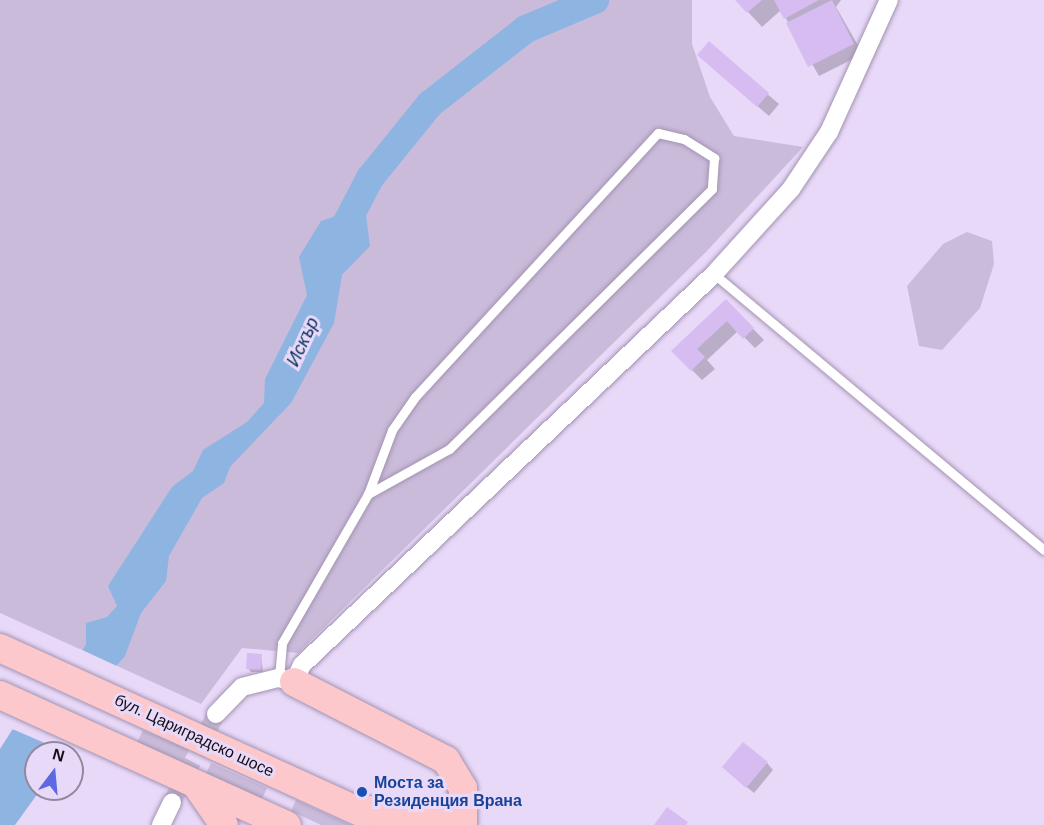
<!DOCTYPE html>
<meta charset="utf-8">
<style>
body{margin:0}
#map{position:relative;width:1044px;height:825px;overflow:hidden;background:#e9d9f9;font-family:Arial,sans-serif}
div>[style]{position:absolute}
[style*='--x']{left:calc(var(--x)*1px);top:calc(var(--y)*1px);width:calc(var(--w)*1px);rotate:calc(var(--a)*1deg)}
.green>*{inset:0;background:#cabbdb}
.water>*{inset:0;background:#8eb4e1}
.pier>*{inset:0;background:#e9d9f9}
.shadow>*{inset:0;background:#0003}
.river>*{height:28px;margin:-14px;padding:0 14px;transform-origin:14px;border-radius:14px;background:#8eb4e1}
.building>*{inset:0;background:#d6bcf0}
.minor-tunnel>*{height:18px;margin-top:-9px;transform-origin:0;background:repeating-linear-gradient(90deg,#c9bbd7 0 18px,transparent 0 27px)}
.roads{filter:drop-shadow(0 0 2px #a293b1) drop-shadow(0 0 2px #a293b1)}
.service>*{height:9px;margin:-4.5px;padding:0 4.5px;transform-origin:4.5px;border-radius:4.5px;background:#fff}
.minor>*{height:18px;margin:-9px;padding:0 9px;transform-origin:9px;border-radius:9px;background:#fff}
.trunk>*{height:28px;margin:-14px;padding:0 14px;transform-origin:14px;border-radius:14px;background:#fcc8cc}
.dots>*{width:16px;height:16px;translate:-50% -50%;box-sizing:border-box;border:3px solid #e9d9f9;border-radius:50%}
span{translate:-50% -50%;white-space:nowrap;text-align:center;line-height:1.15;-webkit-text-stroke:6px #e9d9f9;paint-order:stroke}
.street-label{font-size:16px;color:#130e18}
.transit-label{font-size:16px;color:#164399;font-weight:700}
.left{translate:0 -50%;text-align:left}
.water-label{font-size:18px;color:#07315a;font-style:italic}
.north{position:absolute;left:24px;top:741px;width:60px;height:60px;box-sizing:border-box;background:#e9d9f9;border:2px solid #93889f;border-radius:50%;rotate:16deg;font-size:16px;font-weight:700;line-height:24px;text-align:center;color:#130e18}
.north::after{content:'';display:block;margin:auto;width:21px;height:27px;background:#5c69e0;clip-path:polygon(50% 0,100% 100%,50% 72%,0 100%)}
</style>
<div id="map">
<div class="green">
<div style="clip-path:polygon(0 0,692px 0,692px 44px,710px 97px,734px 136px,803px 147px,706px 252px,298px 653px,242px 648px,201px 704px,0 613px)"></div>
<div style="clip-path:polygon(967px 232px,992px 241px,994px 264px,980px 308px,942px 350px,919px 346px,907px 286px,943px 244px)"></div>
<div style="clip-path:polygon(143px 730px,189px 750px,183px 762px,137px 743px)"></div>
<div style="clip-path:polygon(211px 763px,267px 788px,262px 799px,206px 774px)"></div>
<div style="clip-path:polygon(296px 800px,351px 825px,321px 825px,291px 811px)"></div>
</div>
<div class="water">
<div style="clip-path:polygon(363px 192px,370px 246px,342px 275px,334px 323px,291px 403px,230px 467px,224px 483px,202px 498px,169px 556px,166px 581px,141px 613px,125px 656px,102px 682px,64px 753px,36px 753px,36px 789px,41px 789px,15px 825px,0 825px,0 749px,12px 730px,61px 691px,86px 644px,86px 623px,107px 617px,117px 606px,108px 586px,172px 487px,193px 471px,203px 450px,247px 422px,264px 403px,265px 379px,307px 295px,299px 257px,321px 221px,342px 214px)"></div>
</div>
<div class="pier">
<div style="clip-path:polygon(80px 649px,119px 667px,104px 683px,68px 753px,10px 728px,59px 689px)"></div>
</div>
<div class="shadow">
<div style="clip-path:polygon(737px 0,841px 0,836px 7px,863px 54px,819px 76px,781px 10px,762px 27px)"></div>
<div style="clip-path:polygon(709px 44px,779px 104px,769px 116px,710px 65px)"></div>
<div style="clip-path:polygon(726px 301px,764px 340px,755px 348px,738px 331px,707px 360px,715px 369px,702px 380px,673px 351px)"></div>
<div style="clip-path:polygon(261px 656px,263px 672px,251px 672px,248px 668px)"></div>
<div style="clip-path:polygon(767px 763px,773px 770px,754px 793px,731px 774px)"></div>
</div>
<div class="river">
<div style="--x:345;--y:226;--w:54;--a:-62.5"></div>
<div style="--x:370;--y:178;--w:95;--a:-51"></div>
<div style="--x:430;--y:104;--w:122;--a:-38"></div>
<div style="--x:526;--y:29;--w:75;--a:-22.8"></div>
</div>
<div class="building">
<div style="clip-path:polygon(735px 0,762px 0,747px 13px)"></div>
<div style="clip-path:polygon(774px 0,819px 0,784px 19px)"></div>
<div style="clip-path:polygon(832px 0,854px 44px,808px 67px,786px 23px)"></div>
<div style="clip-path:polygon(709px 41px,769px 93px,757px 107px,697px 55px)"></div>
<div style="clip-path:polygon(726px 299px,754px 328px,743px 339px,727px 321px,697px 349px,705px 357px,691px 371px,671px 351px)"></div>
<div style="clip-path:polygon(247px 653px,262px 654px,261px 670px,246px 669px)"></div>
<div style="clip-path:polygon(743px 742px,768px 762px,746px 788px,722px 767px)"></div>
<div style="clip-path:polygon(667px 807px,688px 822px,686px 825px,654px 825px)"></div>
</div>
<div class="minor-tunnel">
<div style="--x:172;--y:802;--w:98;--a:-63.4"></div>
</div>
<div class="roads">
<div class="service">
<div style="--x:714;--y:274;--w:430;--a:39.9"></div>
<div style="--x:279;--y:678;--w:35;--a:-85"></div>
<div style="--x:282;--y:643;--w:172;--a:-60"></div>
<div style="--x:368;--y:494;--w:68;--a:-69.4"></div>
<div style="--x:392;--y:430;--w:40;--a:-55.1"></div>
<div style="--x:415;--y:397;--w:359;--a:-47.4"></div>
<div style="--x:658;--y:133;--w:27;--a:13"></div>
<div style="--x:684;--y:139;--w:36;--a:32"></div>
<div style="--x:714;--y:158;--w:31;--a:94"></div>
<div style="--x:712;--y:189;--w:370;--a:135.3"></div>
<div style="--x:449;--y:449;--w:93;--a:150.9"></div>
</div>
<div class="minor">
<div style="--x:216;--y:714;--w:37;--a:-46"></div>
<div style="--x:242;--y:687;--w:38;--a:-14"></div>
<div style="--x:279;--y:678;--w:16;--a:15"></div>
<div style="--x:294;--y:682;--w:19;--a:-65"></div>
<div style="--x:302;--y:665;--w:568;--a:-43.5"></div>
<div style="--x:714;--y:274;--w:115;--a:-47.8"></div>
<div style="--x:791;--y:189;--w:69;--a:-56.3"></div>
<div style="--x:829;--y:132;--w:145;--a:-65.6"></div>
<div style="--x:161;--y:825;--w:25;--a:-64"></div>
</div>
<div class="trunk">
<div style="--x:0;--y:648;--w:427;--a:24.5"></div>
<div style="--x:294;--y:682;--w:171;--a:27.2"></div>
<div style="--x:446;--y:760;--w:33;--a:59"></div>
<div style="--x:463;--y:788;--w:37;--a:90"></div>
<div style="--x:0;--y:695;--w:315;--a:24.4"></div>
<div style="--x:197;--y:786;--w:47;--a:55.3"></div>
<div style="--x:370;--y:810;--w:66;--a:11.3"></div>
<div style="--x:435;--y:823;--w:30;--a:-33"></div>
</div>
</div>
<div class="dots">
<div style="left:362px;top:792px;background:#1a4fb4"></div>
</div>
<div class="street-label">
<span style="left:194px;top:736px;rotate:25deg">бул. Цариградско шосе</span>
</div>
<div class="transit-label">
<span class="left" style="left:374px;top:792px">Моста за<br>Резиденция Врана</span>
</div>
<div class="water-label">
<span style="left:303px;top:342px;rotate:-65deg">Искър</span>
</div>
<div class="north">N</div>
</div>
